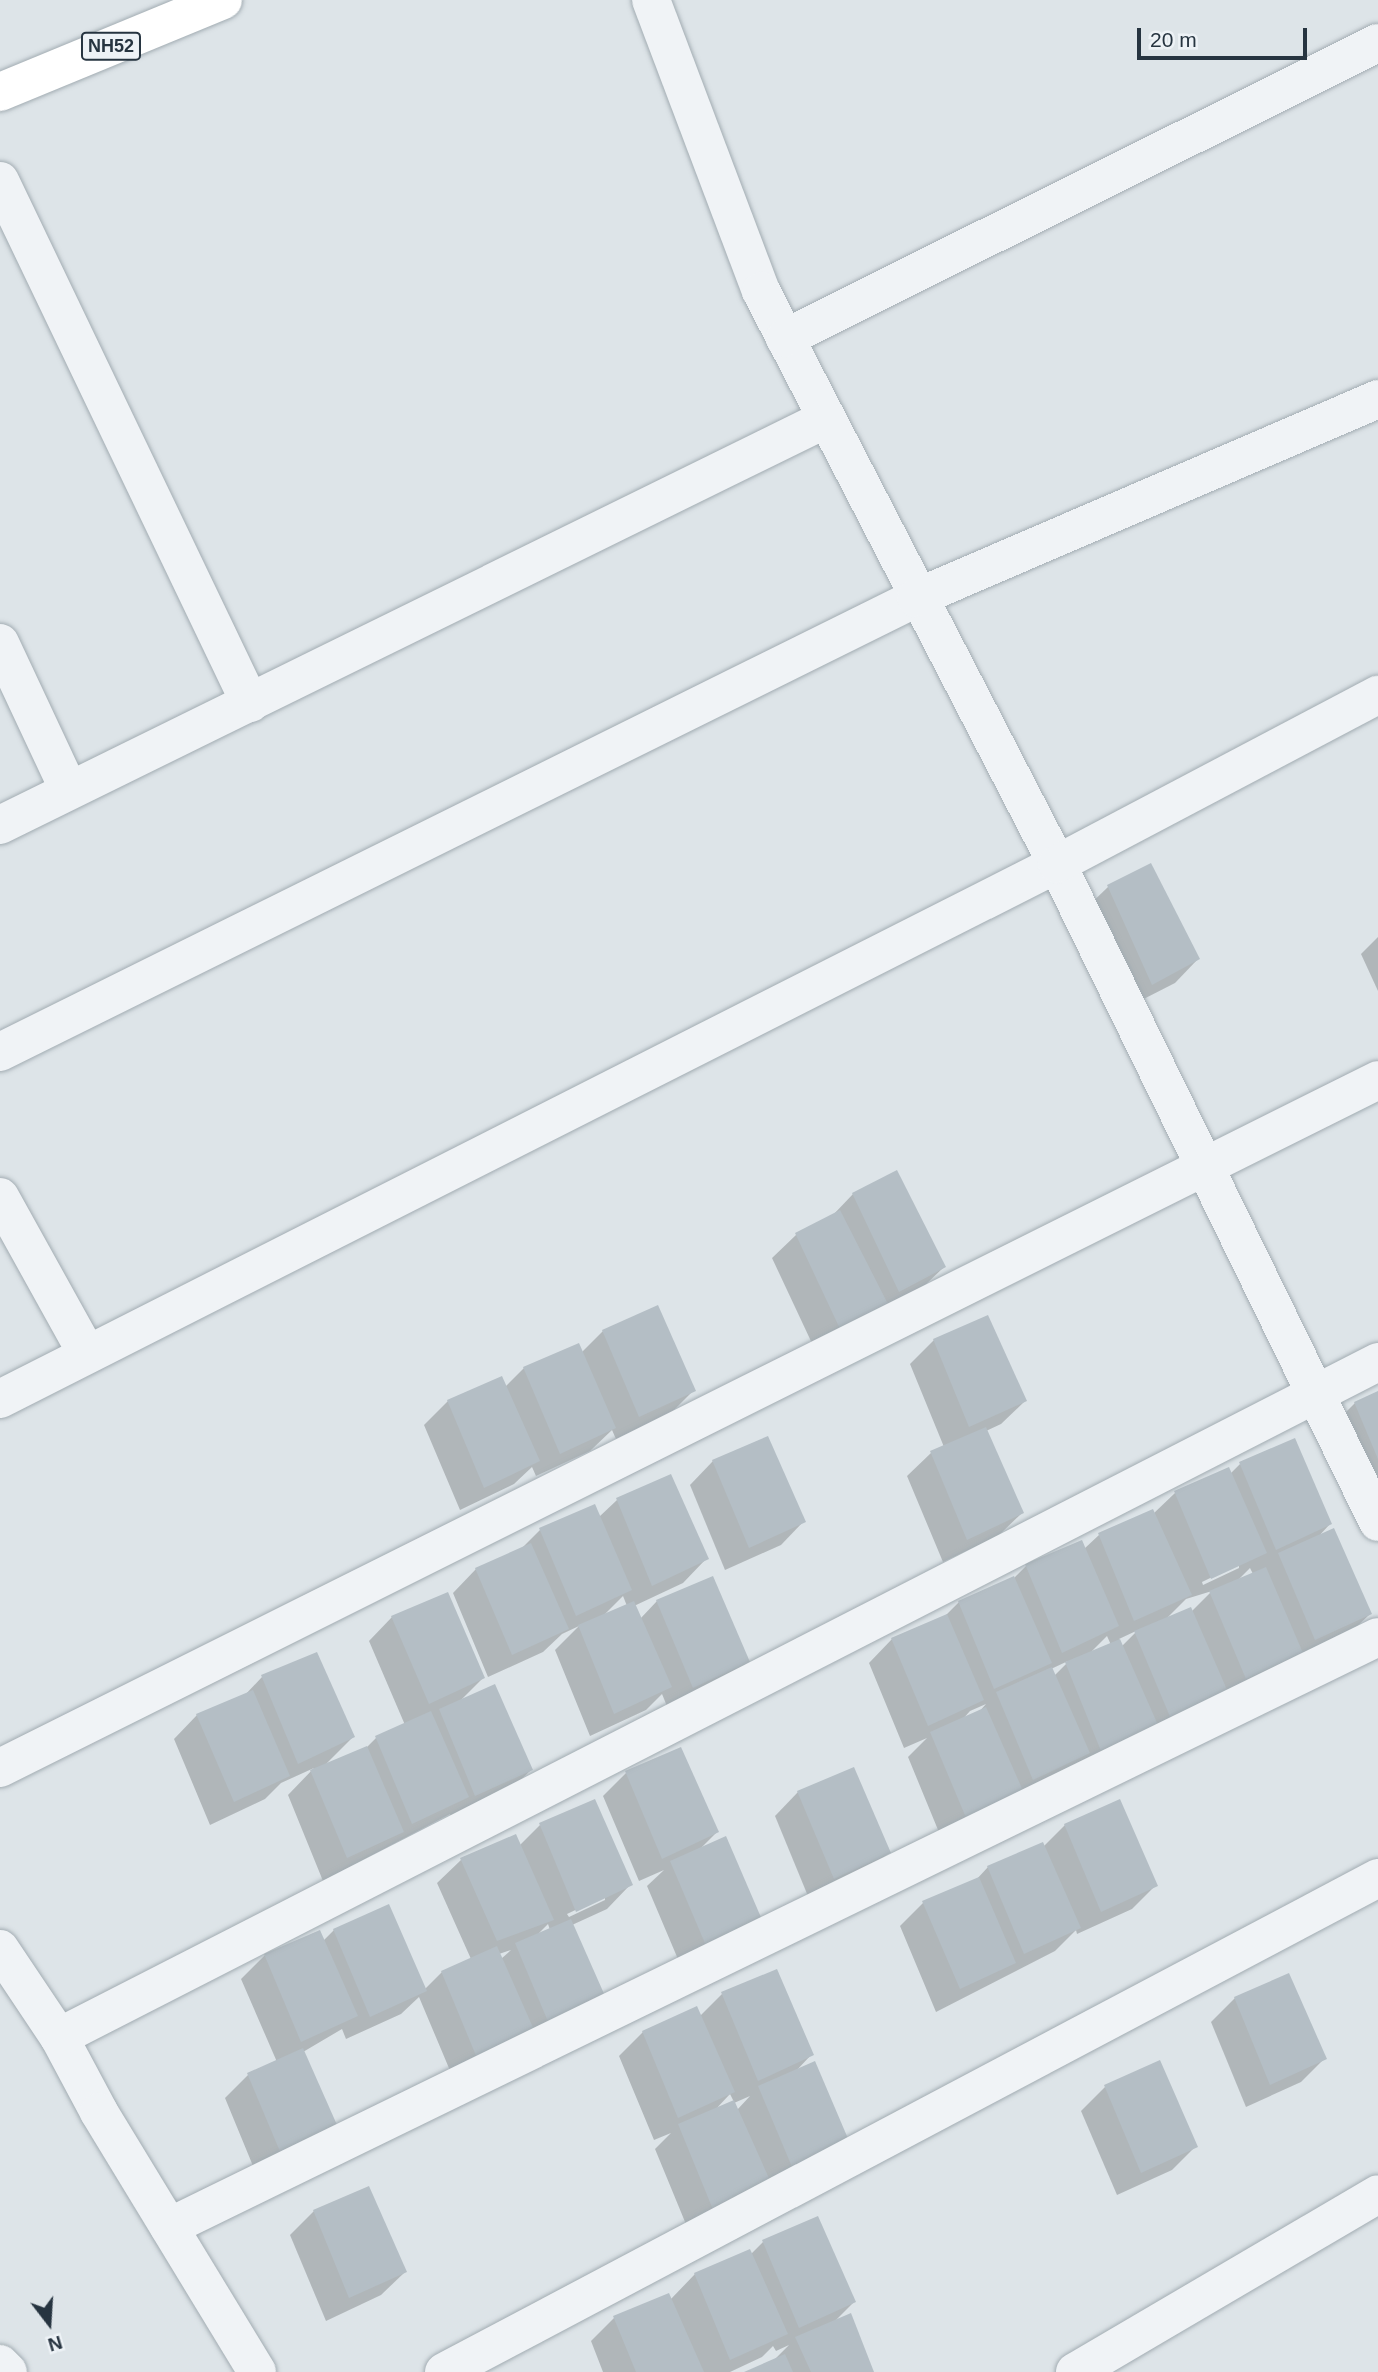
<!DOCTYPE html>
<style>
body{margin:0}
#map{position:relative;width:1378px;height:2372px;overflow:hidden;background:#dde4e8;font-family:Helvetica,sans-serif}
div>[style]{position:absolute}
[style*='--x']{left:calc(var(--x)*1px);top:calc(var(--y)*1px);width:calc(var(--w)*1px);rotate:calc(var(--a)*1deg)}
.shadow>*{inset:0;background:#0003}
.building>*{inset:0;background:#b4bec5}
.roads{filter:drop-shadow(0 0 2px #a2acb2) drop-shadow(0 0 2px #a2acb2)}
.street>*{height:38px;margin:-19px;padding:0 19px;transform-origin:19px;border-radius:19px;background:#f0f3f6}
.highway>*{height:38px;margin:-19px;padding:0 19px;transform-origin:19px;border-radius:19px;background:#fff}
span{translate:-50% -50%;white-space:nowrap;text-align:center;line-height:1.15;-webkit-text-stroke:7px #edf2f6;paint-order:stroke}
.shield-label span{padding:2px 5px;background:#edf2f6;border:2px solid;border-radius:5px;-webkit-text-stroke-width:0}
.shield-label{font-size:18px;color:#263440;font-weight:700}
.north{position:absolute;left:14px;top:2288px;width:70px;height:70px;-webkit-text-stroke:5px #edf2f6;paint-order:stroke;rotate:163deg;font-size:19px;font-weight:700;line-height:28px;text-align:center;color:#263440}
.north::after{content:'';display:block;margin:auto;width:24px;height:32px;background:#263440;clip-path:polygon(50% 0,100% 100%,50% 72%,0 100%)}
.scale{position:absolute;left:1137px;top:28px;width:170px;height:32px;box-sizing:border-box;border:4px solid #263440;border-top:0;padding-left:9px;font-size:21px;line-height:24px;white-space:nowrap;color:#263440;-webkit-text-stroke:5px #edf2f6;paint-order:stroke}
</style>
<div id="map">
<div class="shadow">
<div style="clip-path:polygon(1150px 865px,1198px 959px,1175px 983px,1128px 1007px,1084px 910px,1108px 887px)"></div>
<div style="clip-path:polygon(1378px 937px,1378px 991px,1361px 954px)"></div>
<div style="clip-path:polygon(853px 1194px,944px 1267px,920px 1290px,817px 1354px,772px 1258px,796px 1235px,832px 1216px)"></div>
<div style="clip-path:polygon(603px 1331px,694px 1390px,670px 1414px,616px 1439px,612px 1430px,590px 1451px,536px 1476px,532px 1467px,514px 1484px,460px 1510px,424px 1425px,448px 1401px,505px 1387px,524px 1368px,581px 1353px)"></div>
<div style="clip-path:polygon(934px 1340px,1025px 1401px,1001px 1424px,986px 1431px,1022px 1513px,998px 1536px,943px 1562px,907px 1476px,931px 1453px,944px 1447px,910px 1364px)"></div>
<div style="clip-path:polygon(1378px 1393px,1378px 1507px,1331px 1427px,1355px 1403px)"></div>
<div style="clip-path:polygon(713px 1461px,804px 1521px,781px 1545px,725px 1570px,690px 1485px)"></div>
<div style="clip-path:polygon(evenodd,1240px 1464px,1330px 1524px,1318px 1537px,1370px 1614px,1346px 1637px,943px 1842px,908px 1757px,927px 1738px,904px 1748px,869px 1663px,892px 1639px,944px 1617px,959px 1602px,1013px 1579px,1026px 1566px,1084px 1549px,1099px 1535px,1153px 1514px,1175px 1493px,1230px 1474px,1240px 1464px,1239px 1564px,1239px 1568px,1203px 1585px,1202px 1582px,1239px 1564px,1240px 1464px,1250px 1568px,1253px 1574px,1238px 1580px,1250px 1568px,1240px 1464px,1212px 1591px,1191px 1612px,1164px 1621px,1186px 1599px,1212px 1591px,1240px 1464px,1136px 1631px,1136px 1632px,1122px 1646px,1119px 1639px,1136px 1631px,1240px 1464px,1107px 1636px,1111px 1645px,1089px 1654px,1107px 1636px,1240px 1464px,1068px 1661px,1069px 1661px,1054px 1676px,1051px 1669px,1068px 1661px,1240px 1464px,986px 1704px,978px 1713px,962px 1720px,970px 1711px,986px 1704px)"></div>
<div style="clip-path:polygon(evenodd,617px 1500px,706px 1559px,683px 1583px,634px 1606px,640px 1619px,657px 1601px,748px 1662px,725px 1685px,669px 1711px,662px 1694px,646px 1710px,590px 1736px,555px 1650px,579px 1626px,562px 1634px,543px 1652px,488px 1677px,453px 1593px,476px 1569px,521px 1549px,540px 1530px,599px 1517px,617px 1500px,623px 1596px,627px 1606px,604px 1615px,623px 1596px)"></div>
<div style="clip-path:polygon(392px 1617px,483px 1678px,460px 1701px,531px 1770px,507px 1793px,451px 1819px,450px 1814px,323px 1881px,288px 1795px,314px 1768px,281px 1783px,265px 1799px,210px 1825px,174px 1739px,197px 1715px,244px 1696px,262px 1677px,353px 1737px,325px 1765px,366px 1748px,376px 1738px,405px 1725px,369px 1641px)"></div>
<div style="clip-path:polygon(626px 1773px,717px 1832px,699px 1850px,761px 1922px,683px 1971px,647px 1886px,664px 1870px,639px 1881px,603px 1796px)"></div>
<div style="clip-path:polygon(798px 1792px,889px 1852px,866px 1876px,810px 1901px,775px 1816px)"></div>
<div style="clip-path:polygon(evenodd,540px 1825px,630px 1885px,607px 1909px,572px 1925px,607px 2005px,454px 2080px,419px 1997px,401px 2014px,346px 2039px,342px 2029px,303px 2052px,315px 2158px,260px 2183px,225px 2098px,248px 2075px,277px 2062px,241px 1979px,265px 1955px,323px 1941px,334px 1930px,425px 1989px,442px 1972px,471px 1959px,437px 1883px,461px 1860px,519px 1846px,540px 1825px,605px 1896px,605px 1900px,569px 1917px,567px 1914px,605px 1896px,540px 1825px,548px 1924px,550px 1930px,536px 1936px,548px 1924px,540px 1825px,511px 1950px,501px 1959px,499px 1954px,511px 1950px)"></div>
<div style="clip-path:polygon(1065px 1825px,1156px 1885px,1132px 1909px,1077px 1934px,1076px 1930px,1055px 1951px,936px 2012px,900px 1926px,923px 1903px,975px 1881px,988px 1867px,1043px 1847px)"></div>
<div style="clip-path:polygon(evenodd,722px 1994px,812px 2054px,795px 2072px,850px 2147px,690px 2234px,655px 2149px,671px 2133px,654px 2140px,619px 2056px,643px 2032px,700px 2016px,722px 1994px,730px 2094px,734px 2102px,715px 2110px,730px 2094px,722px 1994px,750px 2096px,737px 2110px,734px 2103px,750px 2096px)"></div>
<div style="clip-path:polygon(1235px 1998px,1325px 2058px,1301px 2082px,1246px 2107px,1211px 2022px)"></div>
<div style="clip-path:polygon(1105px 2087px,1196px 2146px,1172px 2170px,1117px 2195px,1081px 2111px)"></div>
<div style="clip-path:polygon(314px 2211px,405px 2272px,381px 2295px,326px 2321px,290px 2235px)"></div>
<div style="clip-path:polygon(763px 2242px,854px 2302px,834px 2322px,872px 2372px,748px 2372px,774px 2360px,789px 2345px,776px 2351px,773px 2346px,762px 2357px,730px 2372px,603px 2372px,591px 2341px,614px 2318px,670px 2300px,695px 2274px,751px 2254px)"></div>
</div>
<div class="building">
<div style="clip-path:polygon(1151px 863px,1200px 959px,1152px 985px,1107px 885px)"></div>
<div style="clip-path:polygon(897px 1170px,946px 1267px,899px 1292px,852px 1193px)"></div>
<div style="clip-path:polygon(840px 1210px,889px 1306px,841px 1331px,795px 1233px)"></div>
<div style="clip-path:polygon(658px 1305px,696px 1391px,639px 1417px,602px 1330px)"></div>
<div style="clip-path:polygon(988px 1315px,1027px 1401px,969px 1427px,933px 1339px)"></div>
<div style="clip-path:polygon(579px 1343px,616px 1428px,560px 1454px,523px 1367px)"></div>
<div style="clip-path:polygon(502px 1376px,540px 1461px,484px 1488px,447px 1400px)"></div>
<div style="clip-path:polygon(1378px 1391px,1378px 1459px,1354px 1402px)"></div>
<div style="clip-path:polygon(986px 1427px,1024px 1513px,967px 1540px,930px 1451px)"></div>
<div style="clip-path:polygon(768px 1436px,806px 1522px,749px 1548px,712px 1460px)"></div>
<div style="clip-path:polygon(1295px 1438px,1332px 1524px,1276px 1550px,1239px 1462px)"></div>
<div style="clip-path:polygon(1229px 1467px,1267px 1553px,1211px 1579px,1174px 1491px)"></div>
<div style="clip-path:polygon(671px 1474px,709px 1559px,652px 1586px,616px 1498px)"></div>
<div style="clip-path:polygon(595px 1504px,632px 1590px,576px 1616px,539px 1528px)"></div>
<div style="clip-path:polygon(1153px 1509px,1192px 1595px,1134px 1621px,1098px 1533px)"></div>
<div style="clip-path:polygon(1334px 1528px,1372px 1614px,1315px 1640px,1278px 1553px)"></div>
<div style="clip-path:polygon(1082px 1540px,1119px 1626px,1062px 1653px,1025px 1564px)"></div>
<div style="clip-path:polygon(531px 1543px,569px 1629px,512px 1655px,475px 1568px)"></div>
<div style="clip-path:polygon(1266px 1567px,1303px 1653px,1246px 1679px,1209px 1591px)"></div>
<div style="clip-path:polygon(713px 1576px,750px 1662px,693px 1688px,656px 1600px)"></div>
<div style="clip-path:polygon(1014px 1576px,1052px 1663px,994px 1689px,958px 1601px)"></div>
<div style="clip-path:polygon(448px 1592px,485px 1678px,429px 1704px,391px 1616px)"></div>
<div style="clip-path:polygon(634px 1601px,672px 1687px,614px 1714px,578px 1625px)"></div>
<div style="clip-path:polygon(1191px 1607px,1228px 1692px,1171px 1719px,1134px 1631px)"></div>
<div style="clip-path:polygon(947px 1614px,984px 1700px,928px 1726px,891px 1638px)"></div>
<div style="clip-path:polygon(1120px 1639px,1158px 1725px,1101px 1751px,1065px 1662px)"></div>
<div style="clip-path:polygon(317px 1652px,355px 1737px,298px 1764px,261px 1675px)"></div>
<div style="clip-path:polygon(1052px 1667px,1090px 1753px,1033px 1780px,996px 1692px)"></div>
<div style="clip-path:polygon(495px 1684px,533px 1770px,475px 1796px,439px 1709px)"></div>
<div style="clip-path:polygon(253px 1690px,290px 1776px,234px 1802px,196px 1714px)"></div>
<div style="clip-path:polygon(986px 1707px,1024px 1793px,967px 1820px,930px 1732px)"></div>
<div style="clip-path:polygon(431px 1711px,469px 1797px,412px 1824px,375px 1736px)"></div>
<div style="clip-path:polygon(367px 1746px,404px 1832px,347px 1858px,310px 1770px)"></div>
<div style="clip-path:polygon(681px 1747px,719px 1832px,662px 1859px,625px 1771px)"></div>
<div style="clip-path:polygon(854px 1767px,891px 1853px,834px 1879px,797px 1791px)"></div>
<div style="clip-path:polygon(595px 1799px,633px 1885px,576px 1912px,539px 1823px)"></div>
<div style="clip-path:polygon(1120px 1799px,1158px 1886px,1101px 1912px,1064px 1824px)"></div>
<div style="clip-path:polygon(516px 1834px,554px 1920px,497px 1941px,460px 1858px)"></div>
<div style="clip-path:polygon(726px 1836px,763px 1922px,707px 1948px,670px 1861px)"></div>
<div style="clip-path:polygon(1043px 1842px,1081px 1928px,1024px 1954px,987px 1866px)"></div>
<div style="clip-path:polygon(979px 1877px,1016px 1963px,960px 1989px,922px 1901px)"></div>
<div style="clip-path:polygon(389px 1904px,427px 1991px,370px 2017px,333px 1929px)"></div>
<div style="clip-path:polygon(571px 1919px,609px 2005px,552px 2031px,515px 1943px)"></div>
<div style="clip-path:polygon(320px 1930px,358px 2016px,301px 2042px,264px 1954px)"></div>
<div style="clip-path:polygon(497px 1946px,535px 2032px,477px 2058px,441px 1971px)"></div>
<div style="clip-path:polygon(777px 1969px,814px 2055px,758px 2081px,721px 1992px)"></div>
<div style="clip-path:polygon(1289px 1973px,1327px 2059px,1270px 2085px,1234px 1997px)"></div>
<div style="clip-path:polygon(697px 2006px,735px 2092px,678px 2118px,642px 2031px)"></div>
<div style="clip-path:polygon(303px 2048px,341px 2134px,284px 2161px,247px 2073px)"></div>
<div style="clip-path:polygon(1160px 2060px,1198px 2147px,1141px 2173px,1104px 2085px)"></div>
<div style="clip-path:polygon(815px 2061px,852px 2148px,795px 2174px,758px 2086px)"></div>
<div style="clip-path:polygon(734px 2100px,772px 2185px,714px 2212px,678px 2124px)"></div>
<div style="clip-path:polygon(369px 2186px,407px 2272px,349px 2298px,313px 2210px)"></div>
<div style="clip-path:polygon(818px 2216px,856px 2302px,799px 2328px,762px 2240px)"></div>
<div style="clip-path:polygon(750px 2249px,788px 2334px,730px 2360px,694px 2273px)"></div>
<div style="clip-path:polygon(669px 2293px,704px 2372px,636px 2372px,613px 2316px)"></div>
<div style="clip-path:polygon(851px 2313px,874px 2372px,811px 2372px,795px 2337px)"></div>
<div style="clip-path:polygon(785px 2354px,793px 2372px,744px 2372px)"></div>
</div>
<div class="roads">
<div class="street">
<div style="--x:651;--y:0;--w:311;--a:69.3"></div>
<div style="--x:761;--y:291;--w:645;--a:62.68"></div>
<div style="--x:1057;--y:864;--w:732;--a:63.99"></div>
<div style="--x:0;--y:181;--w:579;--a:64.41"></div>
<div style="--x:785;--y:338;--w:662;--a:-26.45"></div>
<div style="--x:0;--y:643;--w:162;--a:64.9"></div>
<div style="--x:0;--y:825;--w:920;--a:-26.18"></div>
<div style="--x:0;--y:1052;--w:1022;--a:-26.36"></div>
<div style="--x:916;--y:598;--w:503;--a:-23.3"></div>
<div style="--x:0;--y:1197;--w:179;--a:61"></div>
<div style="--x:0;--y:1399;--w:1185;--a:-26.85"></div>
<div style="--x:1057;--y:864;--w:363;--a:-27.8"></div>
<div style="--x:0;--y:1768;--w:1540;--a:-26.53"></div>
<div style="--x:0;--y:1949;--w:106;--a:56.2"></div>
<div style="--x:59;--y:2037;--w:85;--a:61.9"></div>
<div style="--x:99;--y:2112;--w:304;--a:58.7"></div>
<div style="--x:59;--y:2037;--w:1482;--a:-27.1"></div>
<div style="--x:169;--y:2227;--w:1345;--a:-26.01"></div>
<div style="--x:0;--y:2364;--w:11;--a:45"></div>
<div style="--x:444;--y:2372;--w:1057;--a:-27.87"></div>
<div style="--x:1075;--y:2372;--w:351;--a:-30.4"></div>
</div>
<div class="highway">
<div style="--x:0;--y:92;--w:241;--a:-22.4"></div>
</div>
</div>
<div class="shield-label">
<span style="left:111px;top:46px">NH52</span>
</div>
<div class="north">N</div>
<div class="scale">20 m</div>
</div>
